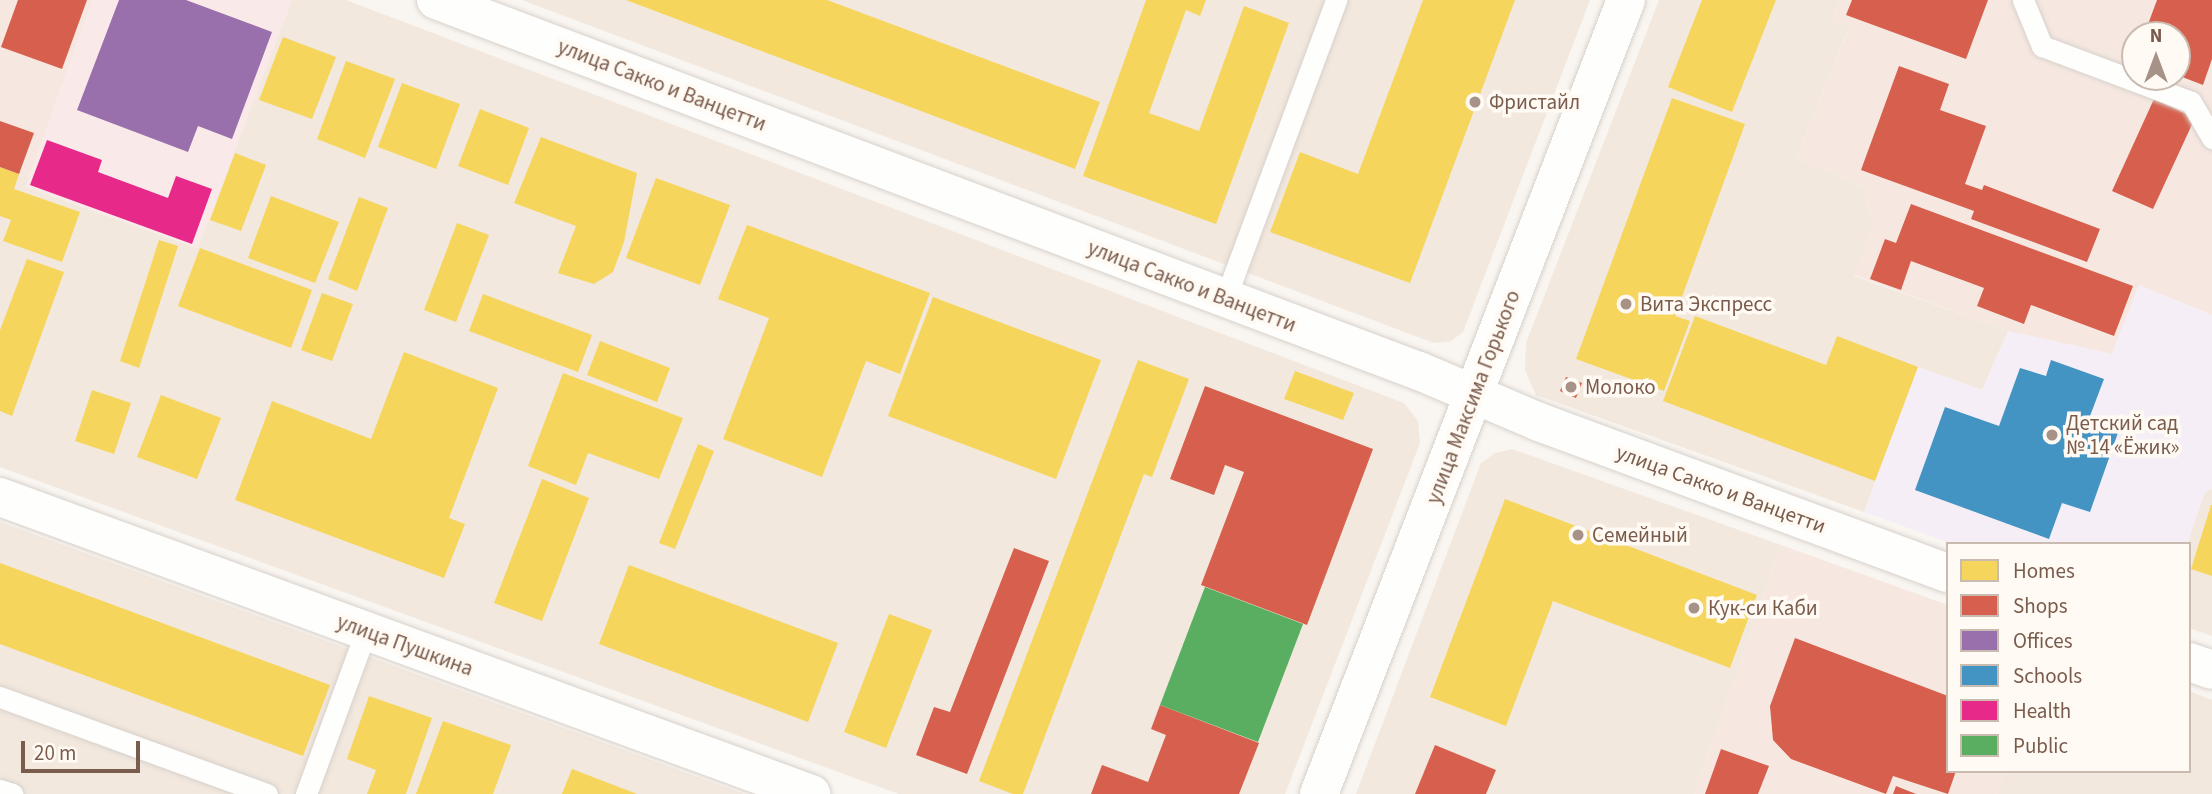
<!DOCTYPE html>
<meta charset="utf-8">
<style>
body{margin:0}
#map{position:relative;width:2212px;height:794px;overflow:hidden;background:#f9f5f0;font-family:"Source Sans 3",sans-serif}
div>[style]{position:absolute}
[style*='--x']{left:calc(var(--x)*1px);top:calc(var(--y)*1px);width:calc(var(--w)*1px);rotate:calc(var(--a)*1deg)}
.residential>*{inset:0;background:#f2e8de}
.commercial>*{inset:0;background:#f6e8e1}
.education>*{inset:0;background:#f6eef6}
.medical>*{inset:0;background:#fae9e9}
.homes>*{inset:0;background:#f6d55c}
.shops>*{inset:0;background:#d6604d}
.offices>*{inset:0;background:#9970ab}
.schools>*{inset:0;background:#4393c3}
.health>*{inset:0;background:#e7298a}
.public>*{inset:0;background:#5aae61}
.roads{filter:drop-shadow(0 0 2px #d7d1cb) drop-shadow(0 0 2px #d7d1cb)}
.lane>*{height:21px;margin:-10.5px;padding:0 10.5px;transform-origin:10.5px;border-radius:10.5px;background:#fefefd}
.street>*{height:38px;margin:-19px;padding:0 19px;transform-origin:19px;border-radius:19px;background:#fefefd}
.dots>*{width:19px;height:19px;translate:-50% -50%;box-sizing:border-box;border:4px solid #fffaf3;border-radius:50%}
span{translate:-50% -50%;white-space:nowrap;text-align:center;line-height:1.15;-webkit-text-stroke:7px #fffaf3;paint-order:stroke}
.street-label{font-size:21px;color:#7a5c4d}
.poi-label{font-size:21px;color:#7a5c4d}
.left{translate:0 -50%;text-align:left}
.legend{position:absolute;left:1946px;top:542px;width:245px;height:231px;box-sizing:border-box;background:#fffaf3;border:2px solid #cabbb1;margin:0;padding:9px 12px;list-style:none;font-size:21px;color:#7a5c4d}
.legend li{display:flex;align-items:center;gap:14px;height:35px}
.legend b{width:35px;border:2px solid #cabbb1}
.north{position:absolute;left:2121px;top:21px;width:70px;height:70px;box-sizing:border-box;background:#fffaf3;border:2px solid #cabbb1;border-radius:50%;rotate:0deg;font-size:19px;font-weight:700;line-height:28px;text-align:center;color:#7a5c4d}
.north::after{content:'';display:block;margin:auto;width:24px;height:32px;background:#a69286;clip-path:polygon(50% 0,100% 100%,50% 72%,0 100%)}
.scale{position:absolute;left:21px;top:741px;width:119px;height:32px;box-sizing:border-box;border:4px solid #7a5c4d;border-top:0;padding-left:9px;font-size:21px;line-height:24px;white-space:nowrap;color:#7a5c4d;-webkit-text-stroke:5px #fffaf3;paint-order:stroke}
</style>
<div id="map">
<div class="residential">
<div style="clip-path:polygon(292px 0,346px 0,1404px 403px,1418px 421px,1420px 443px,1285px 794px,899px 794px,0 467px,0 167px,29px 178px,26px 187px,197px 248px)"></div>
<div style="clip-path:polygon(522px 0,1590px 0,1463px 332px,1451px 341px,1434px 343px)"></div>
<div style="clip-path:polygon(1659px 0,1840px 0,1832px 20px,1849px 27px,1796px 158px,1862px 187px,1874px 225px,1854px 276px,2008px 331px,1982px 390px,1918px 367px,1864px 512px,1536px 395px,1525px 370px,1526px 343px)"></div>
<div style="clip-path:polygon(1512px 449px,1781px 545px,1694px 794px,1356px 794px,1481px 463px,1495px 453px)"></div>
<div style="clip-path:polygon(2212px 489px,2212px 636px,2189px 628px,2189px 544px,2187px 544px,2205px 491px)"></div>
<div style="clip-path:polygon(0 522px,744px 794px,0 794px)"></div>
<div style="clip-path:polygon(2189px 691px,2212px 700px,2212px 794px,1997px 794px,2005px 771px,2189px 771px)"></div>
</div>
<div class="commercial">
<div style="clip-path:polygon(0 0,93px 0,29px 178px,0 167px)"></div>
<div style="clip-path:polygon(evenodd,1840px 0,2212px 0,2212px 315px,2139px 285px,2112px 354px,2008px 331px,1854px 275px,1874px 225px,1862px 187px,1796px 158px,1849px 28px,1832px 20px,1840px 0,2135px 35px,2177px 35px,2177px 77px,2135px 77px,2135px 35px)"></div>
<div style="clip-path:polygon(1781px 545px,1948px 605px,1948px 771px,2005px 771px,1997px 794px,1694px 794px)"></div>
</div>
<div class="education">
<div style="clip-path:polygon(2139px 285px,2212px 315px,2212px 489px,2205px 492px,2187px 544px,1953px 544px,1864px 512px,1918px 367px,1982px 390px,2008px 331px,2112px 354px)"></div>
</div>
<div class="medical">
<div style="clip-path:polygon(93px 0,292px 0,198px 248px,26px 187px)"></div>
</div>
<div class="homes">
<div style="clip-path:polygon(626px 0,827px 0,1100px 102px,1075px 169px)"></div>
<div style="clip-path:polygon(1146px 0,1206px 0,1200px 16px,1186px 10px,1149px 113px,1199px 131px,1244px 6px,1289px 23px,1216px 224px,1083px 176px)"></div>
<div style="clip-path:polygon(1423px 0,1515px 0,1410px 283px,1270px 232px,1300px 152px,1358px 174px)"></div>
<div style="clip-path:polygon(1702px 0,1776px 0,1732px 112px,1668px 87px)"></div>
<div style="clip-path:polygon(283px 37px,336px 57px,312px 119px,259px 100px)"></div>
<div style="clip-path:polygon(346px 61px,395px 79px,365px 158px,317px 139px)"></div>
<div style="clip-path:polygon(402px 83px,460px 104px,436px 169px,378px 147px)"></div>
<div style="clip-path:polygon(1672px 98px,1745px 124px,1675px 316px,1690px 321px,1664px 391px,1576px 359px)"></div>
<div style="clip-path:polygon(480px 109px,529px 128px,508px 185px,458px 166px)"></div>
<div style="clip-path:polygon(541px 137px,637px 173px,624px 242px,613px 272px,594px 284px,558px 273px,576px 226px,514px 203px)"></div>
<div style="clip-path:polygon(235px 153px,266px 165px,241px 231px,210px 220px)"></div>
<div style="clip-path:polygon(0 167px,19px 174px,14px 189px,80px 212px,62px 262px,3px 241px,11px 220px,0 216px)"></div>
<div style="clip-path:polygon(656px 178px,730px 205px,700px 285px,626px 258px)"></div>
<div style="clip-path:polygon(271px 196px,339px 222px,315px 283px,248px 258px)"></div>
<div style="clip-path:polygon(359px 197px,388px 208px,357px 291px,328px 279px)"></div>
<div style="clip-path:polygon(457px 223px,489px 235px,456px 322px,424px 310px)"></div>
<div style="clip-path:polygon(747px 225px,930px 293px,900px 374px,866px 361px,822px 477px,723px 439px,769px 318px,718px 299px)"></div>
<div style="clip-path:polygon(159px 240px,178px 246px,139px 368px,120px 361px)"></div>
<div style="clip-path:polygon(200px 248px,312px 290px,291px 348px,178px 306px)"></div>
<div style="clip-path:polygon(27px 259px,64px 272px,12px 416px,0 411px,0 330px)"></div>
<div style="clip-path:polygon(322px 293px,353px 304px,332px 361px,301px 350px)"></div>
<div style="clip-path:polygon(483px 294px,592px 335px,578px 372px,469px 331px)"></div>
<div style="clip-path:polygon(933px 297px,1101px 360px,1056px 479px,888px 416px)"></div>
<div style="clip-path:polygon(1695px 316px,1826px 365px,1837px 336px,1918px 367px,1875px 481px,1663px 401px)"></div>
<div style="clip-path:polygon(600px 341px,670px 368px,657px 402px,587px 375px)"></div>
<div style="clip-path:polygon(404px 352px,498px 388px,449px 518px,465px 524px,444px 578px,235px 500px,272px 401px,371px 439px)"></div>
<div style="clip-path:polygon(1138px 360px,1189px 379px,1152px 477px,1144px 474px,1023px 794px,1013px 794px,979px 781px)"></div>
<div style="clip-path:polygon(1295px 371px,1354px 393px,1343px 420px,1284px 399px)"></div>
<div style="clip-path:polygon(563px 373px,683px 418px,659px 479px,588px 453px,576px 485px,528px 466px)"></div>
<div style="clip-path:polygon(92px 390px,131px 403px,114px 454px,75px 441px)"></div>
<div style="clip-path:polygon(161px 395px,221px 418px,197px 479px,137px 457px)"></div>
<div style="clip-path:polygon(698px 444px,714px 451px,675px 549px,659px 543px)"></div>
<div style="clip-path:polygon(542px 479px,589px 498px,542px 621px,494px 603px)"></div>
<div style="clip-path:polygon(1505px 499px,1757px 595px,1730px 668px,1553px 601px,1506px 726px,1430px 697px)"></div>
<div style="clip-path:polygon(2211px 505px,2212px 505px,2212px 576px,2191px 569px)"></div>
<div style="clip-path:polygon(0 563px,330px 685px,303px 756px,0 644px)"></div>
<div style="clip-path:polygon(629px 565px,838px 643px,808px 722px,599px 644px)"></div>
<div style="clip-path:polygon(889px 614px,932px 630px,886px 748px,844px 732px)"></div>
<div style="clip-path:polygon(369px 696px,432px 718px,406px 794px,367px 794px,376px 770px,347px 759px)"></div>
<div style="clip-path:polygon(443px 721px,511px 745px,493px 794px,416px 794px)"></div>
<div style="clip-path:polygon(572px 769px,637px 794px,562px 794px)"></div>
</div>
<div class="shops">
<div style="clip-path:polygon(18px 0,87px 0,62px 69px,1px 47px)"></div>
<div style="clip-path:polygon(1852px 0,1988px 0,1966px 59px,1846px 15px)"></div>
<div style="clip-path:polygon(2157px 0,2212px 0,2212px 59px,2203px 85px,2177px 75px,2177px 35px,2144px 35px)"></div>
<div style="clip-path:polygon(1899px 66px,1949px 84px,1940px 110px,1986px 126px,1965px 184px,1982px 190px,1984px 185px,2100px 229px,2087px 262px,1971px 219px,1974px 211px,1861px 170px)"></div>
<div style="clip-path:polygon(2154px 99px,2195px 118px,2153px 209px,2112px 191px)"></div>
<div style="clip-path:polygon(0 121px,34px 133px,19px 174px,0 167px)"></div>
<div style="clip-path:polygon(1911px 204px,2133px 286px,2114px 336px,2031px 305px,2024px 324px,1977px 306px,1984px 288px,1911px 261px,1901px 290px,1870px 279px,1885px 239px,1896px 243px)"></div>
<div style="clip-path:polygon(1566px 377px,1582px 383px,1576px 398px,1560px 391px)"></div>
<div style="clip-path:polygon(1205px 386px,1373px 449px,1307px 625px,1201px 585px,1244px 472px,1225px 465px,1214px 495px,1170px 479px)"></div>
<div style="clip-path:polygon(1014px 548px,1049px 561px,967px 774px,916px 755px,934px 707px,950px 712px)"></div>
<div style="clip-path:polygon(1795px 638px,1948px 696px,1948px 771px,1956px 771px,1948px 794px,1893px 776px,1886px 794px,1791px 759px,1773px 740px,1770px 706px)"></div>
<div style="clip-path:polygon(1160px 705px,1259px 743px,1239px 794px,1091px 794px,1102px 765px,1148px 782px,1166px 735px,1151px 729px)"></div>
<div style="clip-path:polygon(1435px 745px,1496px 770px,1486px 794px,1415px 794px)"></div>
<div style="clip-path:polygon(1721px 749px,1769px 766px,1758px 794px,1705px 794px)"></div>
<div style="clip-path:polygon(1896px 786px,1916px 794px,1893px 794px)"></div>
</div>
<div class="offices">
<div style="clip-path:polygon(119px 0,186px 0,272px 32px,232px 139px,198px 126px,188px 152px,77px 110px)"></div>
</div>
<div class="schools">
<div style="clip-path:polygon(2051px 360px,2104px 379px,2090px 416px,2120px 427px,2090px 512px,2062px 503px,2049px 539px,1915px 490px,1945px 407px,1999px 426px,2020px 368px,2046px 376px)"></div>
</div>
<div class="health">
<div style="clip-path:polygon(47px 140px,102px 160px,98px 172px,168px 198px,176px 176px,212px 189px,192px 244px,30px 185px)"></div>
</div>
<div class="public">
<div style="clip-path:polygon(1205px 587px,1303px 624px,1258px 742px,1160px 705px)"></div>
</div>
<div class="roads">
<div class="lane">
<div style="--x:2023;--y:0;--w:50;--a:67.6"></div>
<div style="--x:2042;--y:46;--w:159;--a:20.6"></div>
<div style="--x:2191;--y:102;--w:42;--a:59.7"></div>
<div style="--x:1225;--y:299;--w:319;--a:-69.6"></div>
<div style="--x:0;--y:697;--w:284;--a:20"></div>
<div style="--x:0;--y:790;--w:13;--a:18"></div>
<div style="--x:306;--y:794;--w:174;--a:-69.8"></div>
</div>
<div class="street">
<div style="--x:436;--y:0;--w:1051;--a:20.68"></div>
<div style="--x:1419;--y:371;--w:130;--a:23"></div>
<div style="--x:1539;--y:422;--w:436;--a:20.3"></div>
<div style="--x:0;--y:497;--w:864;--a:20.11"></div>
<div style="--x:2189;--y:662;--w:24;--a:19"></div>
<div style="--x:1319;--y:794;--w:851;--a:-68.86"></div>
</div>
</div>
<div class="dots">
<div style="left:1475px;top:102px;background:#a69286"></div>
<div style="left:1626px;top:304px;background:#a69286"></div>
<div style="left:1571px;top:387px;background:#a69286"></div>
<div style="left:2052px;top:435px;background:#a69286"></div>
<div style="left:1578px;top:535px;background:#a69286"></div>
<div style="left:1694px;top:608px;background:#a69286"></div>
</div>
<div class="street-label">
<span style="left:662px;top:85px;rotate:21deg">улица Сакко и Ванцетти</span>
<span style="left:1192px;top:286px;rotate:21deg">улица Сакко и Ванцетти</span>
<span style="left:1473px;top:397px;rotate:-69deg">улица Максима Горького</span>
<span style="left:1721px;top:489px;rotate:20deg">улица Сакко и Ванцетти</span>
<span style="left:405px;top:645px;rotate:20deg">улица Пушкина</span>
</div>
<div class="poi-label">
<span class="left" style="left:1489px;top:102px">Фристайл</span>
<span class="left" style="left:1640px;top:304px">Вита Экспресс</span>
<span class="left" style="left:1585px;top:387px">Молоко</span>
<span class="left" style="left:2066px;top:435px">Детский сад<br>№ 14 «Ёжик»</span>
<span class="left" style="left:1592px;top:535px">Семейный</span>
<span class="left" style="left:1708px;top:608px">Кук-си Каби</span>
</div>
<ul class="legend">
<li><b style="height:19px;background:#f6d55c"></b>Homes</li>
<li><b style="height:19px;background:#d6604d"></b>Shops</li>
<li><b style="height:19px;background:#9970ab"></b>Offices</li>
<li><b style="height:19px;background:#4393c3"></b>Schools</li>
<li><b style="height:19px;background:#e7298a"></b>Health</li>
<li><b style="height:19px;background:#5aae61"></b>Public</li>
</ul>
<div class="north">N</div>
<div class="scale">20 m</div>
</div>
